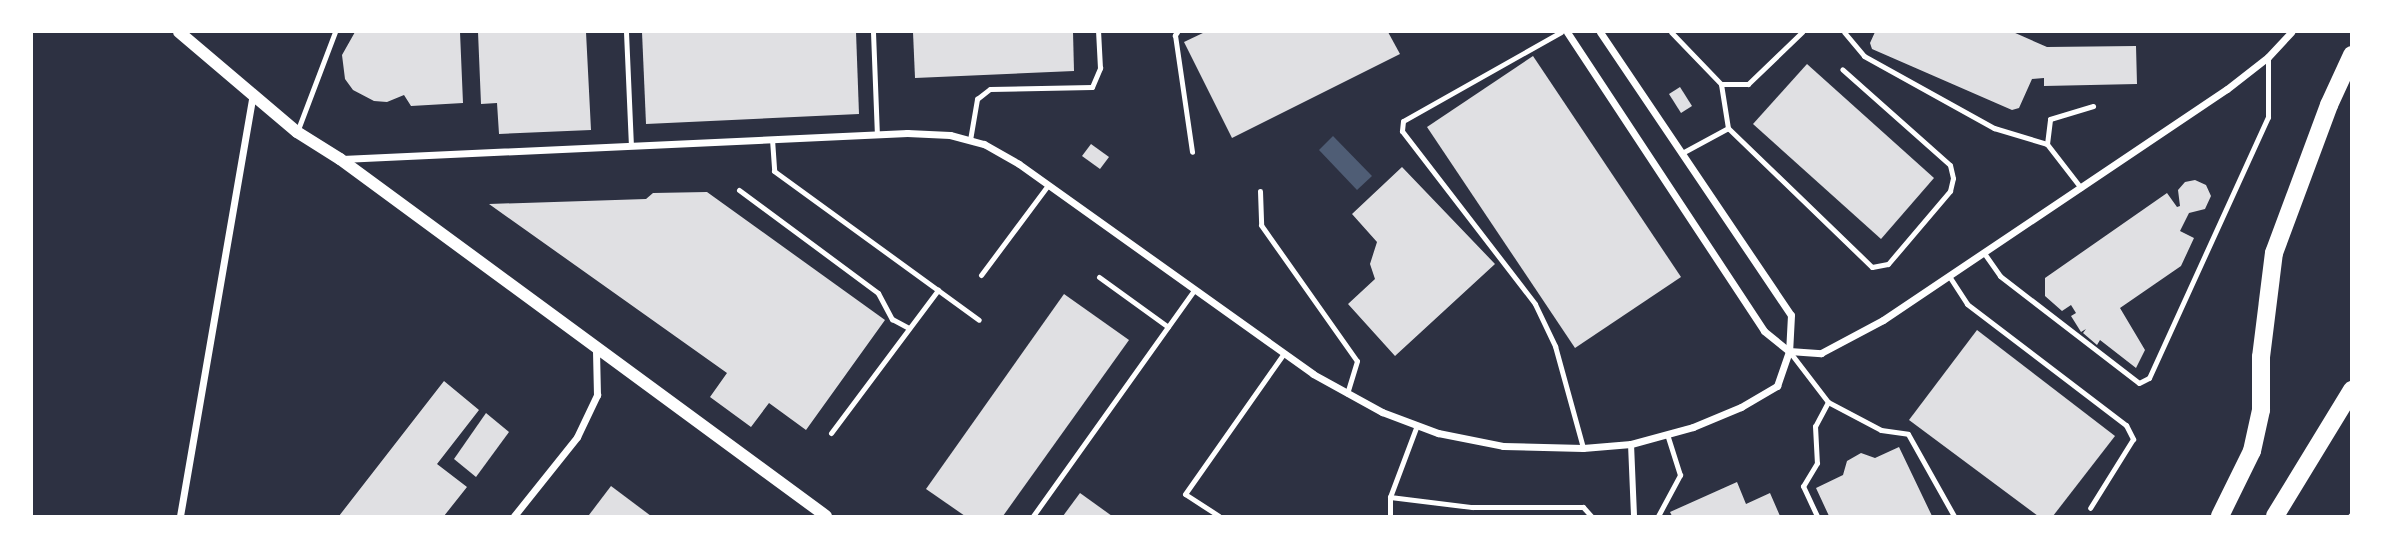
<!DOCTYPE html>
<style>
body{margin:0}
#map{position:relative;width:2383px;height:548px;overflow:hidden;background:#2d3142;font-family:"Exo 2",sans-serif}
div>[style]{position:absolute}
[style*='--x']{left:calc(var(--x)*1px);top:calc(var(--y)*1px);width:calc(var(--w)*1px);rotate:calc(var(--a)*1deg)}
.water>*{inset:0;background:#4f5d75}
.building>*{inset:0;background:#e0e0e3}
.service>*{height:5px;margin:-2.5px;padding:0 2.5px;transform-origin:2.5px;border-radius:2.5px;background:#fff}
.pedestrian>*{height:6px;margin:-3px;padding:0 3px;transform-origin:3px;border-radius:3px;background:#fff}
.minor>*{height:7px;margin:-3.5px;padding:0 3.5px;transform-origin:3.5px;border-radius:3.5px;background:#fff}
.tertiary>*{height:12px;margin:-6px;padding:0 6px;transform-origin:6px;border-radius:6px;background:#fff}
.primary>*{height:18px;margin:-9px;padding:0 9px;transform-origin:9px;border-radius:9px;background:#fff}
span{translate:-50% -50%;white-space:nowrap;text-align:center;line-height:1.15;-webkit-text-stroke:5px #fff;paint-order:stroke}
.frame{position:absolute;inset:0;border:33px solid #fff;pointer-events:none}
</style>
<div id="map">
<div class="water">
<div style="clip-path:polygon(1333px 136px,1372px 176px,1357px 190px,1319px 150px)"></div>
</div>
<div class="building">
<div style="clip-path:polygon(460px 32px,463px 103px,411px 106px,404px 95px,387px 102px,374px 101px,353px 90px,345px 79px,342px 55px,355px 32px)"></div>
<div style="clip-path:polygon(478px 32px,586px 32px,591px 130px,499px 134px,497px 103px,481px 104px)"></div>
<div style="clip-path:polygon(642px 32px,856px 32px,859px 114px,646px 124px)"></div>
<div style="clip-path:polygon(913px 32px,1073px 32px,1074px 71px,915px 78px)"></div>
<div style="clip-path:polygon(1205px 32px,1388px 32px,1400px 54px,1232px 138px,1184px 42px)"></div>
<div style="clip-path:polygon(1875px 32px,2013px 32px,2047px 47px,2136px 46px,2137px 84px,2044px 86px,2044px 78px,2032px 79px,2019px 108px,2012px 110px,1872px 49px,1870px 43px)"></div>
<div style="clip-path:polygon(1533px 56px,1681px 277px,1575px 348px,1427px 127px)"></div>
<div style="clip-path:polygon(1807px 64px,1934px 178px,1881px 239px,1753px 124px)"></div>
<div style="clip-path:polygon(1680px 87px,1692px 106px,1681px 113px,1669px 94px)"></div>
<div style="clip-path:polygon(1091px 144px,1109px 157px,1100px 169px,1082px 156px)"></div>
<div style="clip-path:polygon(1402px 167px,1495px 264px,1395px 356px,1348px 304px,1375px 279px,1370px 264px,1377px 242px,1352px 214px)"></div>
<div style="clip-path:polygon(2195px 180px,2206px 185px,2211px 196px,2205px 209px,2189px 213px,2180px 231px,2194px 238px,2181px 266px,2120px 308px,2145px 350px,2136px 368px,2100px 340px,2097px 345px,2083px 333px,2086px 329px,2081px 332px,2071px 316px,2076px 313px,2071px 305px,2062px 311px,2045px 296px,2045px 278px,2167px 193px,2177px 207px,2180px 206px,2178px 190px,2185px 182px)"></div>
<div style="clip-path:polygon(707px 192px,885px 320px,806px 430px,769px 403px,751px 427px,710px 397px,727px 373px,489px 204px,646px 199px,653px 193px)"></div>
<div style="clip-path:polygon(1064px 294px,1129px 340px,1003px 516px,965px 516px,926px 489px)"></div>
<div style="clip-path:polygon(1977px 330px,2115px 436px,2053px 516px,2038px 516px,1909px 420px)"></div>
<div style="clip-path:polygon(444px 381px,479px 410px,437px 464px,467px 487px,444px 516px,339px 516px)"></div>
<div style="clip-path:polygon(486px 413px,509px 432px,476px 477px,454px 459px)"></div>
<div style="clip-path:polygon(1899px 447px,1932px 516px,1829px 516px,1816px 488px,1843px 475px,1847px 461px,1861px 453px,1875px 458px)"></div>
<div style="clip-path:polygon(1737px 482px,1746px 504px,1770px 493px,1780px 516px,1672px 516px,1670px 512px)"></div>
<div style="clip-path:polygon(611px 486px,651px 516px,589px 515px)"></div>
<div style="clip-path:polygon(1080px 493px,1112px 516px,1063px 516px)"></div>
</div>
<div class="service">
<div style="--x:626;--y:32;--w:114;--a:87.5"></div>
<div style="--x:873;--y:32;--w:102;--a:87.8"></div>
<div style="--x:1177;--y:32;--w:4;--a:124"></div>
<div style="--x:1175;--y:35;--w:118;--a:81.7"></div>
<div style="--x:1561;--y:32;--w:181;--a:150.6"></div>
<div style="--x:1403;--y:121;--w:10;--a:96"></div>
<div style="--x:1402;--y:131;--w:218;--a:52.4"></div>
<div style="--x:1535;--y:304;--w:47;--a:64.5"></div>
<div style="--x:1555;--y:346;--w:106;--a:74.6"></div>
<div style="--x:1671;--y:32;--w:72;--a:46.1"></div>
<div style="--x:1721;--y:84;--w:45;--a:81"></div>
<div style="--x:1728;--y:128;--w:200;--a:44"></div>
<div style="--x:1872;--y:267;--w:16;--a:-11"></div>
<div style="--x:1888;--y:264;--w:96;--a:-49.7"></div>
<div style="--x:1950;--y:191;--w:13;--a:-77"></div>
<div style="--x:1953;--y:178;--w:13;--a:-103"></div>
<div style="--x:1950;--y:165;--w:144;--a:-138.4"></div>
<div style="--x:1844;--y:32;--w:31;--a:50"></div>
<div style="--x:1864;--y:56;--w:149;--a:29"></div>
<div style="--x:1994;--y:128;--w:55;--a:16.8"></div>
<div style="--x:1721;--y:84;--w:27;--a:0"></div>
<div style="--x:1748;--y:84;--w:75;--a:-43.9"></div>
<div style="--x:297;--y:132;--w:107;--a:-69.2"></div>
<div style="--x:772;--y:139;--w:32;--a:86"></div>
<div style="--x:774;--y:171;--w:253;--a:36"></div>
<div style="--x:970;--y:140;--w:42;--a:-80.3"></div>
<div style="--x:977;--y:99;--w:16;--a:-38"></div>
<div style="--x:990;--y:89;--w:102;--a:-1.1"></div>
<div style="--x:1092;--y:87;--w:21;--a:-67"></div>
<div style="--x:1100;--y:68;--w:36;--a:-93"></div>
<div style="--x:1682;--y:153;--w:52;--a:-28.5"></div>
<div style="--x:2081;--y:188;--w:56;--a:-127.7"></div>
<div style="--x:2047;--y:144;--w:25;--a:-83"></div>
<div style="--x:2050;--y:119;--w:45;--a:-16.8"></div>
<div style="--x:739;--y:190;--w:173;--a:36.5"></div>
<div style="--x:878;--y:293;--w:30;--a:62"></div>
<div style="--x:892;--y:319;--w:19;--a:28"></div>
<div style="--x:1260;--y:191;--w:34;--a:88"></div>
<div style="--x:1261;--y:225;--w:166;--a:54.8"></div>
<div style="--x:1357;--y:361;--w:34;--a:107"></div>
<div style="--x:1984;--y:253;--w:28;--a:55"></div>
<div style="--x:2000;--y:276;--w:175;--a:37.6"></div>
<div style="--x:2139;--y:383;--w:11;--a:-27"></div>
<div style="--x:2149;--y:378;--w:287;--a:-65.5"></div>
<div style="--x:2268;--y:117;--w:60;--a:-90"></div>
<div style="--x:981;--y:275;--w:112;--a:-53.3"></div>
<div style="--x:1949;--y:276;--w:33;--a:57"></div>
<div style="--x:1967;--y:304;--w:200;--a:37.3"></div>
<div style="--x:2126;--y:425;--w:16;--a:63"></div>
<div style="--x:2133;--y:439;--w:81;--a:121.9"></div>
<div style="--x:1099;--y:277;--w:85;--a:35.9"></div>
<div style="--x:1789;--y:351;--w:64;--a:52.6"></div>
<div style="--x:1828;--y:402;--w:27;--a:118"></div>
<div style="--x:1815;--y:426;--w:37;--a:87"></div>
<div style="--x:1817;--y:463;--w:27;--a:121"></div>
<div style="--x:1803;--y:486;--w:33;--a:65"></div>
<div style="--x:1828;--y:402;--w:60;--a:27.8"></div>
<div style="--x:1881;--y:430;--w:27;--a:8"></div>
<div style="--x:1908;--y:434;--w:94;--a:60.7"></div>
<div style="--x:831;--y:433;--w:179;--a:-53.2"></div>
<div style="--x:1390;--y:497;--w:83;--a:7"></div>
<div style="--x:1472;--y:507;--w:111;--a:0"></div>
<div style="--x:1583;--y:507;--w:12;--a:48"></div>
<div style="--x:1033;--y:516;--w:277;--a:-54.5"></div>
<div style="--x:1219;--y:516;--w:40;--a:-147.1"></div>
<div style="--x:1185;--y:494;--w:172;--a:-54.9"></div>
<div style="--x:1390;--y:516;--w:19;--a:-90"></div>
<div style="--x:1390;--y:497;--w:77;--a:-69.4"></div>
<div style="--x:1658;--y:516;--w:47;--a:-61.8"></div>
<div style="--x:1680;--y:475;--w:43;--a:-107.6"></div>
<div style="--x:2350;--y:516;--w:3;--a:-45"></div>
</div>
<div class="pedestrian">
<div style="--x:1631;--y:444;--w:72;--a:87.6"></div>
</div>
<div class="minor">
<div style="--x:1567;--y:32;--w:358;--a:56.6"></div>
<div style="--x:1764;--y:331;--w:32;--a:39"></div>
<div style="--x:1600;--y:32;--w:341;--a:56"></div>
<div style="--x:1791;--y:315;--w:36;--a:93"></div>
<div style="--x:342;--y:159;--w:566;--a:-2.63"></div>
<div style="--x:907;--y:133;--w:43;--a:2.7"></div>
<div style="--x:950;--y:135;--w:35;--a:15"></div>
<div style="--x:984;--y:144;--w:40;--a:29.7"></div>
<div style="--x:1019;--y:164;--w:361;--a:35.5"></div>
<div style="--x:1313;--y:374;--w:79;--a:28.8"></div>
<div style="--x:1382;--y:412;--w:60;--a:20.6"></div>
<div style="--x:1438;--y:433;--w:66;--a:11.3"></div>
<div style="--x:1503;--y:446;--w:80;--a:1.4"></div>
<div style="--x:1583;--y:448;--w:48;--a:-4.8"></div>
<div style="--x:1631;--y:444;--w:64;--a:-15.3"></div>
<div style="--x:1693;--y:427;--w:52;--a:-22.6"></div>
<div style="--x:1741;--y:407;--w:42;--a:-30.3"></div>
<div style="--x:1777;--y:386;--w:37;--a:-71"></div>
<div style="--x:1789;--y:351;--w:32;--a:4"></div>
<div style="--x:1821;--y:353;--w:70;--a:-28"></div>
<div style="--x:1883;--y:320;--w:414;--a:-33.9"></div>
<div style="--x:2227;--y:89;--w:52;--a:-38"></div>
<div style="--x:2268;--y:57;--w:34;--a:-47"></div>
<div style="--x:180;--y:516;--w:427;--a:-80.2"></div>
<div style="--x:514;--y:516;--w:101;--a:-51.4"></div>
<div style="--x:577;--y:437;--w:47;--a:-64.5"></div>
<div style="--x:597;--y:395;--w:45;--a:-91.3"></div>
</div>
<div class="tertiary">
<div style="--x:179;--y:32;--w:155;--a:40.3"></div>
<div style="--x:297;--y:132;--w:51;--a:32.1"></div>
<div style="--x:340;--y:159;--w:603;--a:36.3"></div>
</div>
<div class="primary">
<div style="--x:2220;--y:516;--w:72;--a:-63.8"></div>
<div style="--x:2252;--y:451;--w:42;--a:-77.6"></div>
<div style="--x:2261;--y:410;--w:53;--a:-90"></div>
<div style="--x:2261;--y:357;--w:105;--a:-82.9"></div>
<div style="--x:2274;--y:253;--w:158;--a:-69.6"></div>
<div style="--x:2329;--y:105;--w:55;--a:-65.3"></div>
<div style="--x:2275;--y:516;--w:148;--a:-58.6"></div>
</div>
<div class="frame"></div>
</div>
